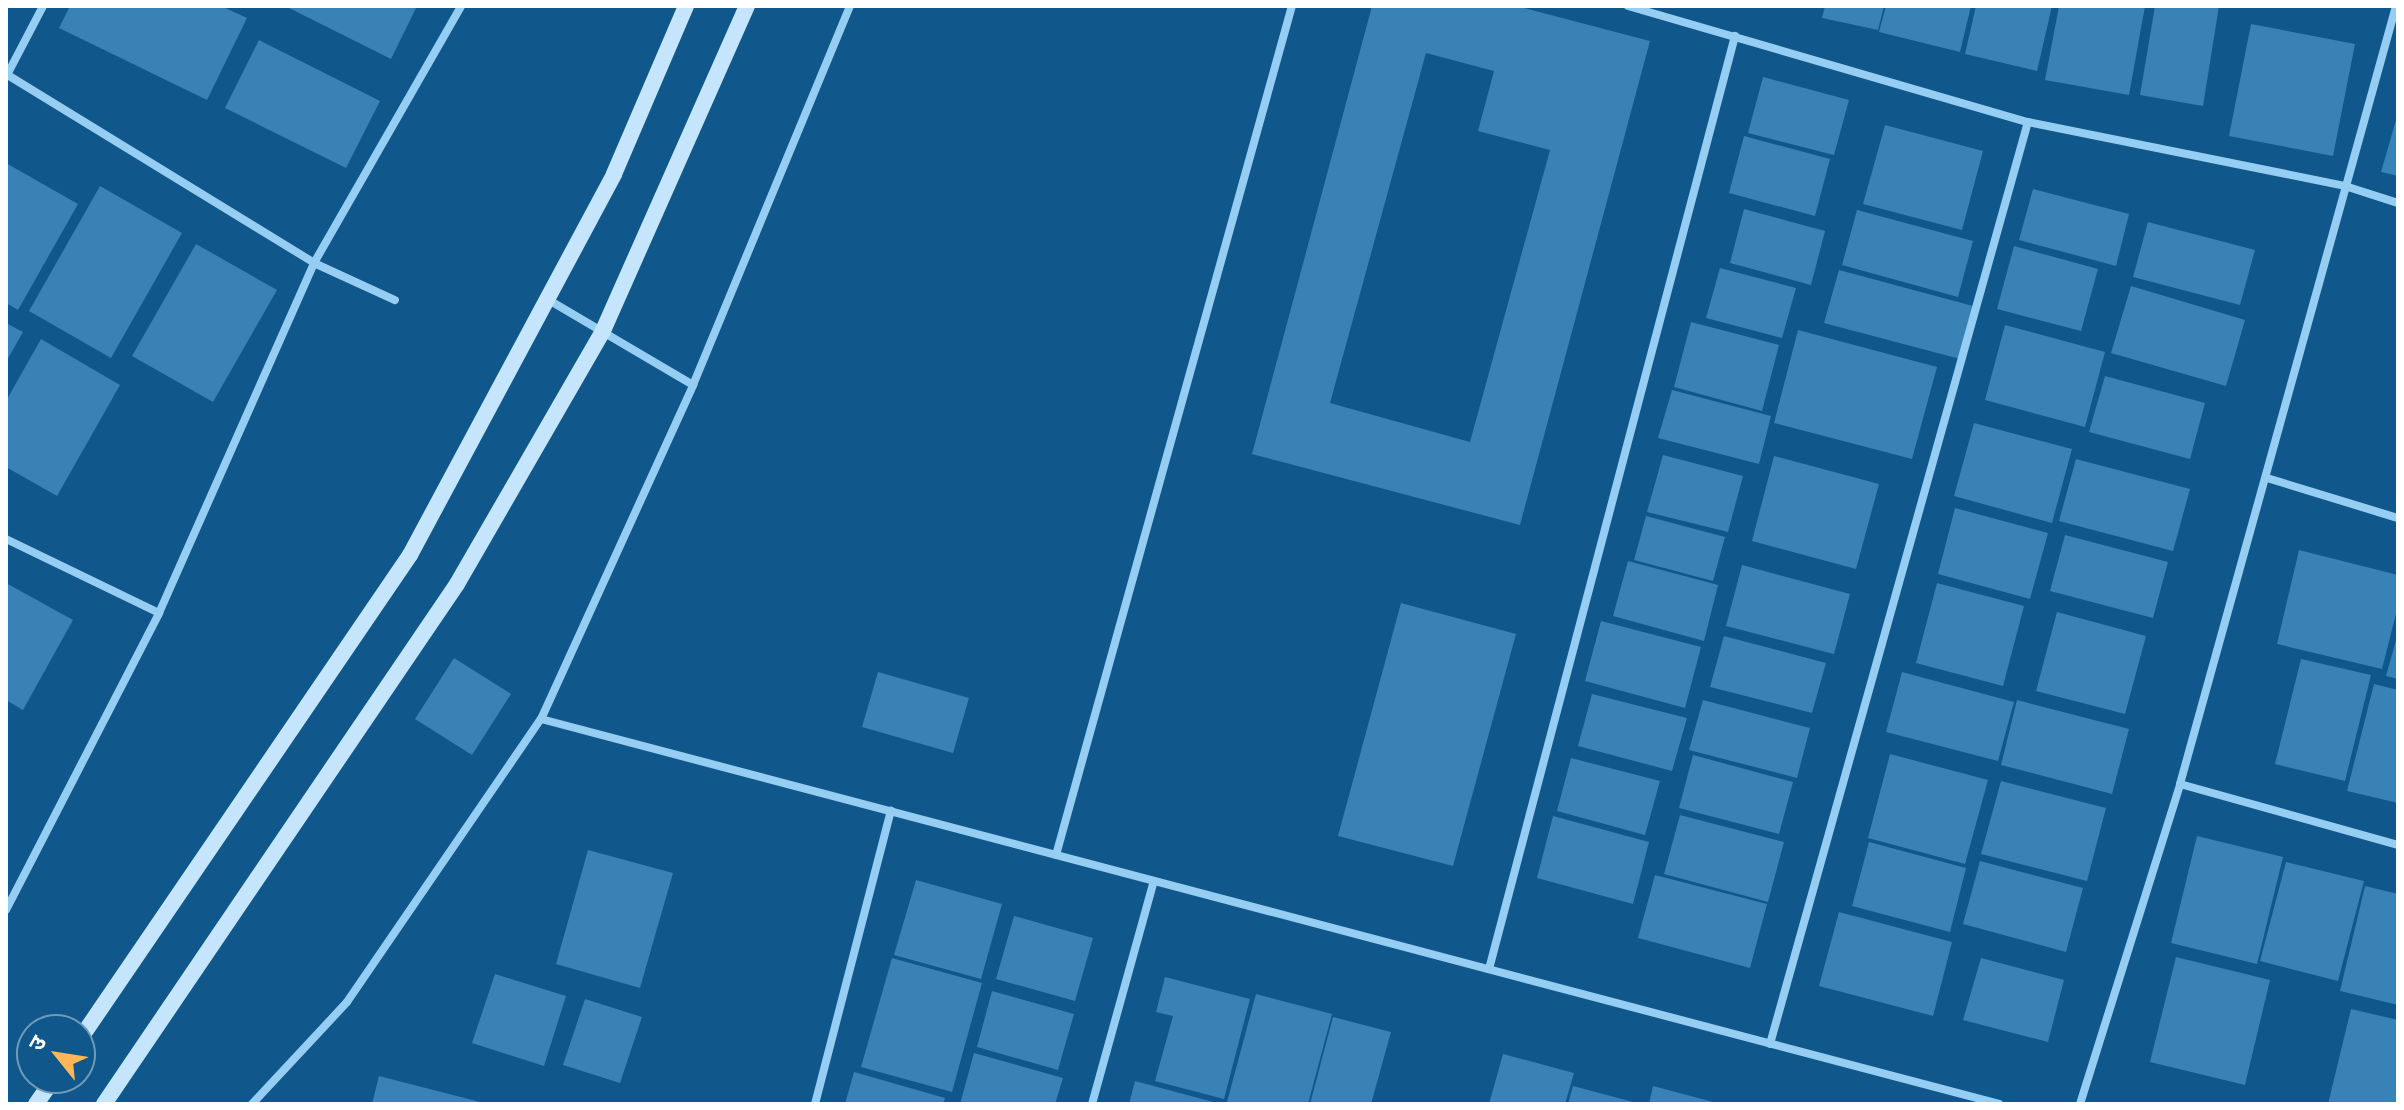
<!DOCTYPE html>
<meta charset="utf-8">
<style>
body{margin:0}
#map{position:relative;width:2404px;height:1110px;overflow:hidden;background:#10578b;font-family:Raleway,"Noto Sans Devanagari",sans-serif}
div>[style]{position:absolute}
[style*='--x']{left:calc(var(--x)*1px);top:calc(var(--y)*1px);width:calc(var(--w)*1px);rotate:calc(var(--a)*1deg)}
.building>*{inset:0;background:#3882b5}
.street>*{height:8px;margin:-4px;padding:0 4px;transform-origin:4px;border-radius:4px;background:#96cdf2}
.secondary>*{height:16px;margin:-8px;padding:0 8px;transform-origin:8px;border-radius:8px;background:#c4e5fc}
span{translate:-50% -50%;white-space:nowrap;text-align:center;line-height:1.15;-webkit-text-stroke:6px #10578b;paint-order:stroke}
.frame{position:absolute;inset:0;border:8px solid #fff;pointer-events:none}
.north{position:absolute;left:16px;top:1014px;width:80px;height:80px;box-sizing:border-box;background:#10578b;border:2px solid #709ab9;border-radius:50%;rotate:300deg;font-size:22px;font-weight:700;line-height:32px;text-align:center;color:#fff}
.north::after{content:'';display:block;margin:auto;width:28px;height:36px;background:#ffb657;clip-path:polygon(50% 0,100% 100%,50% 72%,0 100%)}
</style>
<div id="map">
<div class="building">
<div style="clip-path:polygon(70px 6px,221px 6px,247px 18px,207px 100px,59px 28px)"></div>
<div style="clip-path:polygon(285px 6px,417px 6px,391px 59px)"></div>
<div style="clip-path:polygon(evenodd,1372px 6px,1516px 6px,1650px 41px,1520px 525px,1252px 454px,1372px 6px,1426px 53px,1494px 71px,1478px 131px,1550px 150px,1470px 442px,1330px 403px,1426px 53px)"></div>
<div style="clip-path:polygon(1825px 6px,1884px 6px,1878px 30px,1822px 18px)"></div>
<div style="clip-path:polygon(1886px 6px,1971px 6px,1960px 52px,1879px 32px)"></div>
<div style="clip-path:polygon(1976px 6px,2052px 6px,2037px 71px,1965px 54px)"></div>
<div style="clip-path:polygon(2059px 6px,2145px 6px,2129px 95px,2045px 80px)"></div>
<div style="clip-path:polygon(2155px 6px,2219px 6px,2203px 106px,2140px 95px)"></div>
<div style="clip-path:polygon(2251px 24px,2355px 44px,2333px 156px,2229px 136px)"></div>
<div style="clip-path:polygon(259px 40px,380px 101px,346px 168px,225px 108px)"></div>
<div style="clip-path:polygon(1763px 77px,1849px 100px,1834px 155px,1748px 133px)"></div>
<div style="clip-path:polygon(2398px 113px,2398px 176px,2381px 172px)"></div>
<div style="clip-path:polygon(1885px 125px,1983px 151px,1962px 230px,1863px 204px)"></div>
<div style="clip-path:polygon(1744px 136px,1830px 159px,1815px 216px,1729px 193px)"></div>
<div style="clip-path:polygon(6px 163px,78px 204px,18px 310px,6px 303px)"></div>
<div style="clip-path:polygon(100px 186px,182px 233px,111px 358px,29px 311px)"></div>
<div style="clip-path:polygon(2033px 189px,2129px 214px,2116px 266px,2019px 240px)"></div>
<div style="clip-path:polygon(1744px 209px,1825px 231px,1811px 285px,1730px 263px)"></div>
<div style="clip-path:polygon(1857px 210px,1973px 241px,1958px 297px,1842px 265px)"></div>
<div style="clip-path:polygon(2148px 222px,2255px 250px,2240px 305px,2133px 277px)"></div>
<div style="clip-path:polygon(196px 244px,277px 290px,213px 402px,132px 356px)"></div>
<div style="clip-path:polygon(2014px 246px,2098px 269px,2081px 331px,1997px 309px)"></div>
<div style="clip-path:polygon(1720px 268px,1796px 288px,1782px 338px,1706px 318px)"></div>
<div style="clip-path:polygon(1839px 270px,1973px 306px,1960px 359px,1824px 323px)"></div>
<div style="clip-path:polygon(2131px 286px,2245px 320px,2226px 386px,2111px 353px)"></div>
<div style="clip-path:polygon(1691px 322px,1779px 345px,1762px 411px,1674px 387px)"></div>
<div style="clip-path:polygon(6px 323px,23px 332px,6px 362px)"></div>
<div style="clip-path:polygon(2005px 325px,2105px 352px,2085px 427px,1985px 400px)"></div>
<div style="clip-path:polygon(1798px 330px,1937px 367px,1912px 459px,1774px 423px)"></div>
<div style="clip-path:polygon(41px 339px,120px 385px,57px 496px,6px 467px,6px 401px)"></div>
<div style="clip-path:polygon(2105px 376px,2205px 403px,2190px 459px,2089px 432px)"></div>
<div style="clip-path:polygon(1672px 390px,1771px 416px,1759px 464px,1658px 438px)"></div>
<div style="clip-path:polygon(1974px 423px,2072px 449px,2052px 523px,1954px 496px)"></div>
<div style="clip-path:polygon(1663px 455px,1743px 476px,1728px 532px,1647px 512px)"></div>
<div style="clip-path:polygon(1774px 456px,1879px 484px,1856px 569px,1752px 541px)"></div>
<div style="clip-path:polygon(2076px 459px,2190px 489px,2173px 551px,2059px 521px)"></div>
<div style="clip-path:polygon(1955px 508px,2048px 533px,2030px 599px,1938px 574px)"></div>
<div style="clip-path:polygon(1646px 516px,1725px 537px,1713px 581px,1634px 560px)"></div>
<div style="clip-path:polygon(2065px 535px,2168px 562px,2153px 618px,2050px 591px)"></div>
<div style="clip-path:polygon(2299px 550px,2398px 575px,2398px 606px,2382px 669px,2277px 644px)"></div>
<div style="clip-path:polygon(1628px 561px,1718px 585px,1704px 641px,1613px 616px)"></div>
<div style="clip-path:polygon(1742px 565px,1850px 594px,1834px 654px,1726px 626px)"></div>
<div style="clip-path:polygon(6px 583px,73px 620px,23px 710px,6px 700px)"></div>
<div style="clip-path:polygon(1937px 583px,2024px 606px,2003px 686px,1916px 663px)"></div>
<div style="clip-path:polygon(1401px 603px,1516px 634px,1453px 866px,1338px 836px)"></div>
<div style="clip-path:polygon(2057px 612px,2146px 636px,2125px 714px,2036px 691px)"></div>
<div style="clip-path:polygon(1601px 621px,1701px 647px,1685px 708px,1585px 681px)"></div>
<div style="clip-path:polygon(2398px 633px,2398px 679px,2386px 676px)"></div>
<div style="clip-path:polygon(1724px 636px,1826px 663px,1812px 713px,1710px 687px)"></div>
<div style="clip-path:polygon(454px 658px,511px 694px,472px 755px,415px 719px)"></div>
<div style="clip-path:polygon(2301px 659px,2371px 675px,2345px 781px,2275px 764px)"></div>
<div style="clip-path:polygon(878px 672px,969px 698px,953px 753px,862px 727px)"></div>
<div style="clip-path:polygon(1902px 672px,2014px 702px,1998px 761px,1886px 732px)"></div>
<div style="clip-path:polygon(2374px 684px,2398px 690px,2398px 803px,2347px 791px)"></div>
<div style="clip-path:polygon(1592px 694px,1687px 718px,1672px 771px,1578px 746px)"></div>
<div style="clip-path:polygon(1703px 700px,1810px 728px,1797px 778px,1689px 750px)"></div>
<div style="clip-path:polygon(2017px 700px,2129px 729px,2112px 794px,2001px 765px)"></div>
<div style="clip-path:polygon(1890px 754px,1988px 780px,1965px 864px,1868px 838px)"></div>
<div style="clip-path:polygon(1693px 755px,1793px 782px,1779px 834px,1679px 808px)"></div>
<div style="clip-path:polygon(1571px 758px,1660px 781px,1645px 835px,1557px 811px)"></div>
<div style="clip-path:polygon(2001px 781px,2106px 808px,2087px 881px,1981px 854px)"></div>
<div style="clip-path:polygon(1680px 815px,1784px 842px,1768px 902px,1664px 874px)"></div>
<div style="clip-path:polygon(1553px 816px,1649px 842px,1633px 904px,1537px 878px)"></div>
<div style="clip-path:polygon(2197px 836px,2283px 857px,2257px 964px,2171px 943px)"></div>
<div style="clip-path:polygon(1869px 842px,1966px 868px,1950px 932px,1852px 906px)"></div>
<div style="clip-path:polygon(588px 850px,673px 873px,640px 988px,556px 964px)"></div>
<div style="clip-path:polygon(1980px 861px,2083px 888px,2066px 952px,1963px 924px)"></div>
<div style="clip-path:polygon(2286px 862px,2364px 881px,2338px 981px,2260px 961px)"></div>
<div style="clip-path:polygon(1655px 875px,1767px 904px,1750px 968px,1638px 938px)"></div>
<div style="clip-path:polygon(916px 880px,1002px 904px,981px 979px,894px 955px)"></div>
<div style="clip-path:polygon(2365px 886px,2398px 894px,2398px 1005px,2340px 991px)"></div>
<div style="clip-path:polygon(1839px 912px,1952px 942px,1933px 1016px,1819px 986px)"></div>
<div style="clip-path:polygon(1014px 916px,1093px 938px,1075px 1001px,996px 979px)"></div>
<div style="clip-path:polygon(2176px 957px,2270px 980px,2245px 1085px,2150px 1062px)"></div>
<div style="clip-path:polygon(892px 958px,982px 983px,952px 1092px,861px 1067px)"></div>
<div style="clip-path:polygon(1981px 958px,2064px 980px,2048px 1042px,1963px 1020px)"></div>
<div style="clip-path:polygon(495px 974px,566px 996px,544px 1066px,472px 1043px)"></div>
<div style="clip-path:polygon(1165px 977px,1250px 999px,1224px 1099px,1155px 1081px,1173px 1016px,1156px 1012px)"></div>
<div style="clip-path:polygon(992px 991px,1074px 1014px,1058px 1070px,977px 1047px)"></div>
<div style="clip-path:polygon(1256px 994px,1332px 1014px,1308px 1104px,1227px 1102px)"></div>
<div style="clip-path:polygon(585px 999px,642px 1017px,620px 1083px,563px 1065px)"></div>
<div style="clip-path:polygon(2351px 1009px,2398px 1020px,2398px 1104px,2328px 1104px)"></div>
<div style="clip-path:polygon(1333px 1017px,1391px 1032px,1371px 1104px,1310px 1104px)"></div>
<div style="clip-path:polygon(974px 1053px,1063px 1078px,1055px 1104px,960px 1104px)"></div>
<div style="clip-path:polygon(1503px 1054px,1574px 1073px,1565px 1104px,1489px 1104px)"></div>
<div style="clip-path:polygon(854px 1072px,945px 1098px,943px 1104px,845px 1104px)"></div>
<div style="clip-path:polygon(379px 1076px,484px 1103px,484px 1104px,372px 1104px)"></div>
<div style="clip-path:polygon(1135px 1081px,1217px 1103px,1217px 1104px,1129px 1104px)"></div>
<div style="clip-path:polygon(1573px 1086px,1637px 1103px,1637px 1104px,1568px 1104px)"></div>
<div style="clip-path:polygon(1653px 1086px,1717px 1103px,1716px 1104px,1649px 1104px)"></div>
</div>
<div class="street">
<div style="--x:1628;--y:6;--w:416;--a:16.2"></div>
<div style="--x:2028;--y:122;--w:323;--a:11.4"></div>
<div style="--x:2345;--y:186;--w:56;--a:17.8"></div>
<div style="--x:6;--y:74;--w:361;--a:31.5"></div>
<div style="--x:314;--y:263;--w:89;--a:24.6"></div>
<div style="--x:7;--y:75;--w:78;--a:-62.4"></div>
<div style="--x:547;--y:299;--w:169;--a:30.5"></div>
<div style="--x:2267;--y:478;--w:137;--a:17"></div>
<div style="--x:6;--y:539;--w:170;--a:25.8"></div>
<div style="--x:541;--y:719;--w:1508;--a:14.79"></div>
<div style="--x:2180;--y:784;--w:226;--a:15.6"></div>
<div style="--x:1056;--y:855;--w:881;--a:-74.47"></div>
<div style="--x:6;--y:910;--w:334;--a:-62.7"></div>
<div style="--x:159;--y:613;--w:383;--a:-66.1"></div>
<div style="--x:314;--y:263;--w:296;--a:-60.2"></div>
<div style="--x:1489;--y:969;--w:965;--a:-75.23"></div>
<div style="--x:1770;--y:1044;--w:957;--a:-74.37"></div>
<div style="--x:252;--y:1104;--w:139;--a:-47"></div>
<div style="--x:347;--y:1002;--w:345;--a:-55.6"></div>
<div style="--x:542;--y:717;--w:365;--a:-65.5"></div>
<div style="--x:693;--y:385;--w:410;--a:-67.5"></div>
<div style="--x:815;--y:1104;--w:303;--a:-75.5"></div>
<div style="--x:1092;--y:1104;--w:231;--a:-74.5"></div>
<div style="--x:2080;--y:1104;--w:335;--a:-72.6"></div>
<div style="--x:2180;--y:784;--w:807;--a:-74.48"></div>
</div>
<div class="secondary">
<div style="--x:80;--y:1039;--w:586;--a:-55.71"></div>
<div style="--x:410;--y:555;--w:432;--a:-61.8"></div>
<div style="--x:614;--y:174;--w:183;--a:-66.8"></div>
<div style="--x:36;--y:1104;--w:32;--a:-55"></div>
<div style="--x:104;--y:1104;--w:628;--a:-55.83"></div>
<div style="--x:457;--y:584;--w:290;--a:-60"></div>
<div style="--x:602;--y:333;--w:358;--a:-66.1"></div>
</div>
<div class="frame"></div>
<div class="north">उ</div>
</div>
